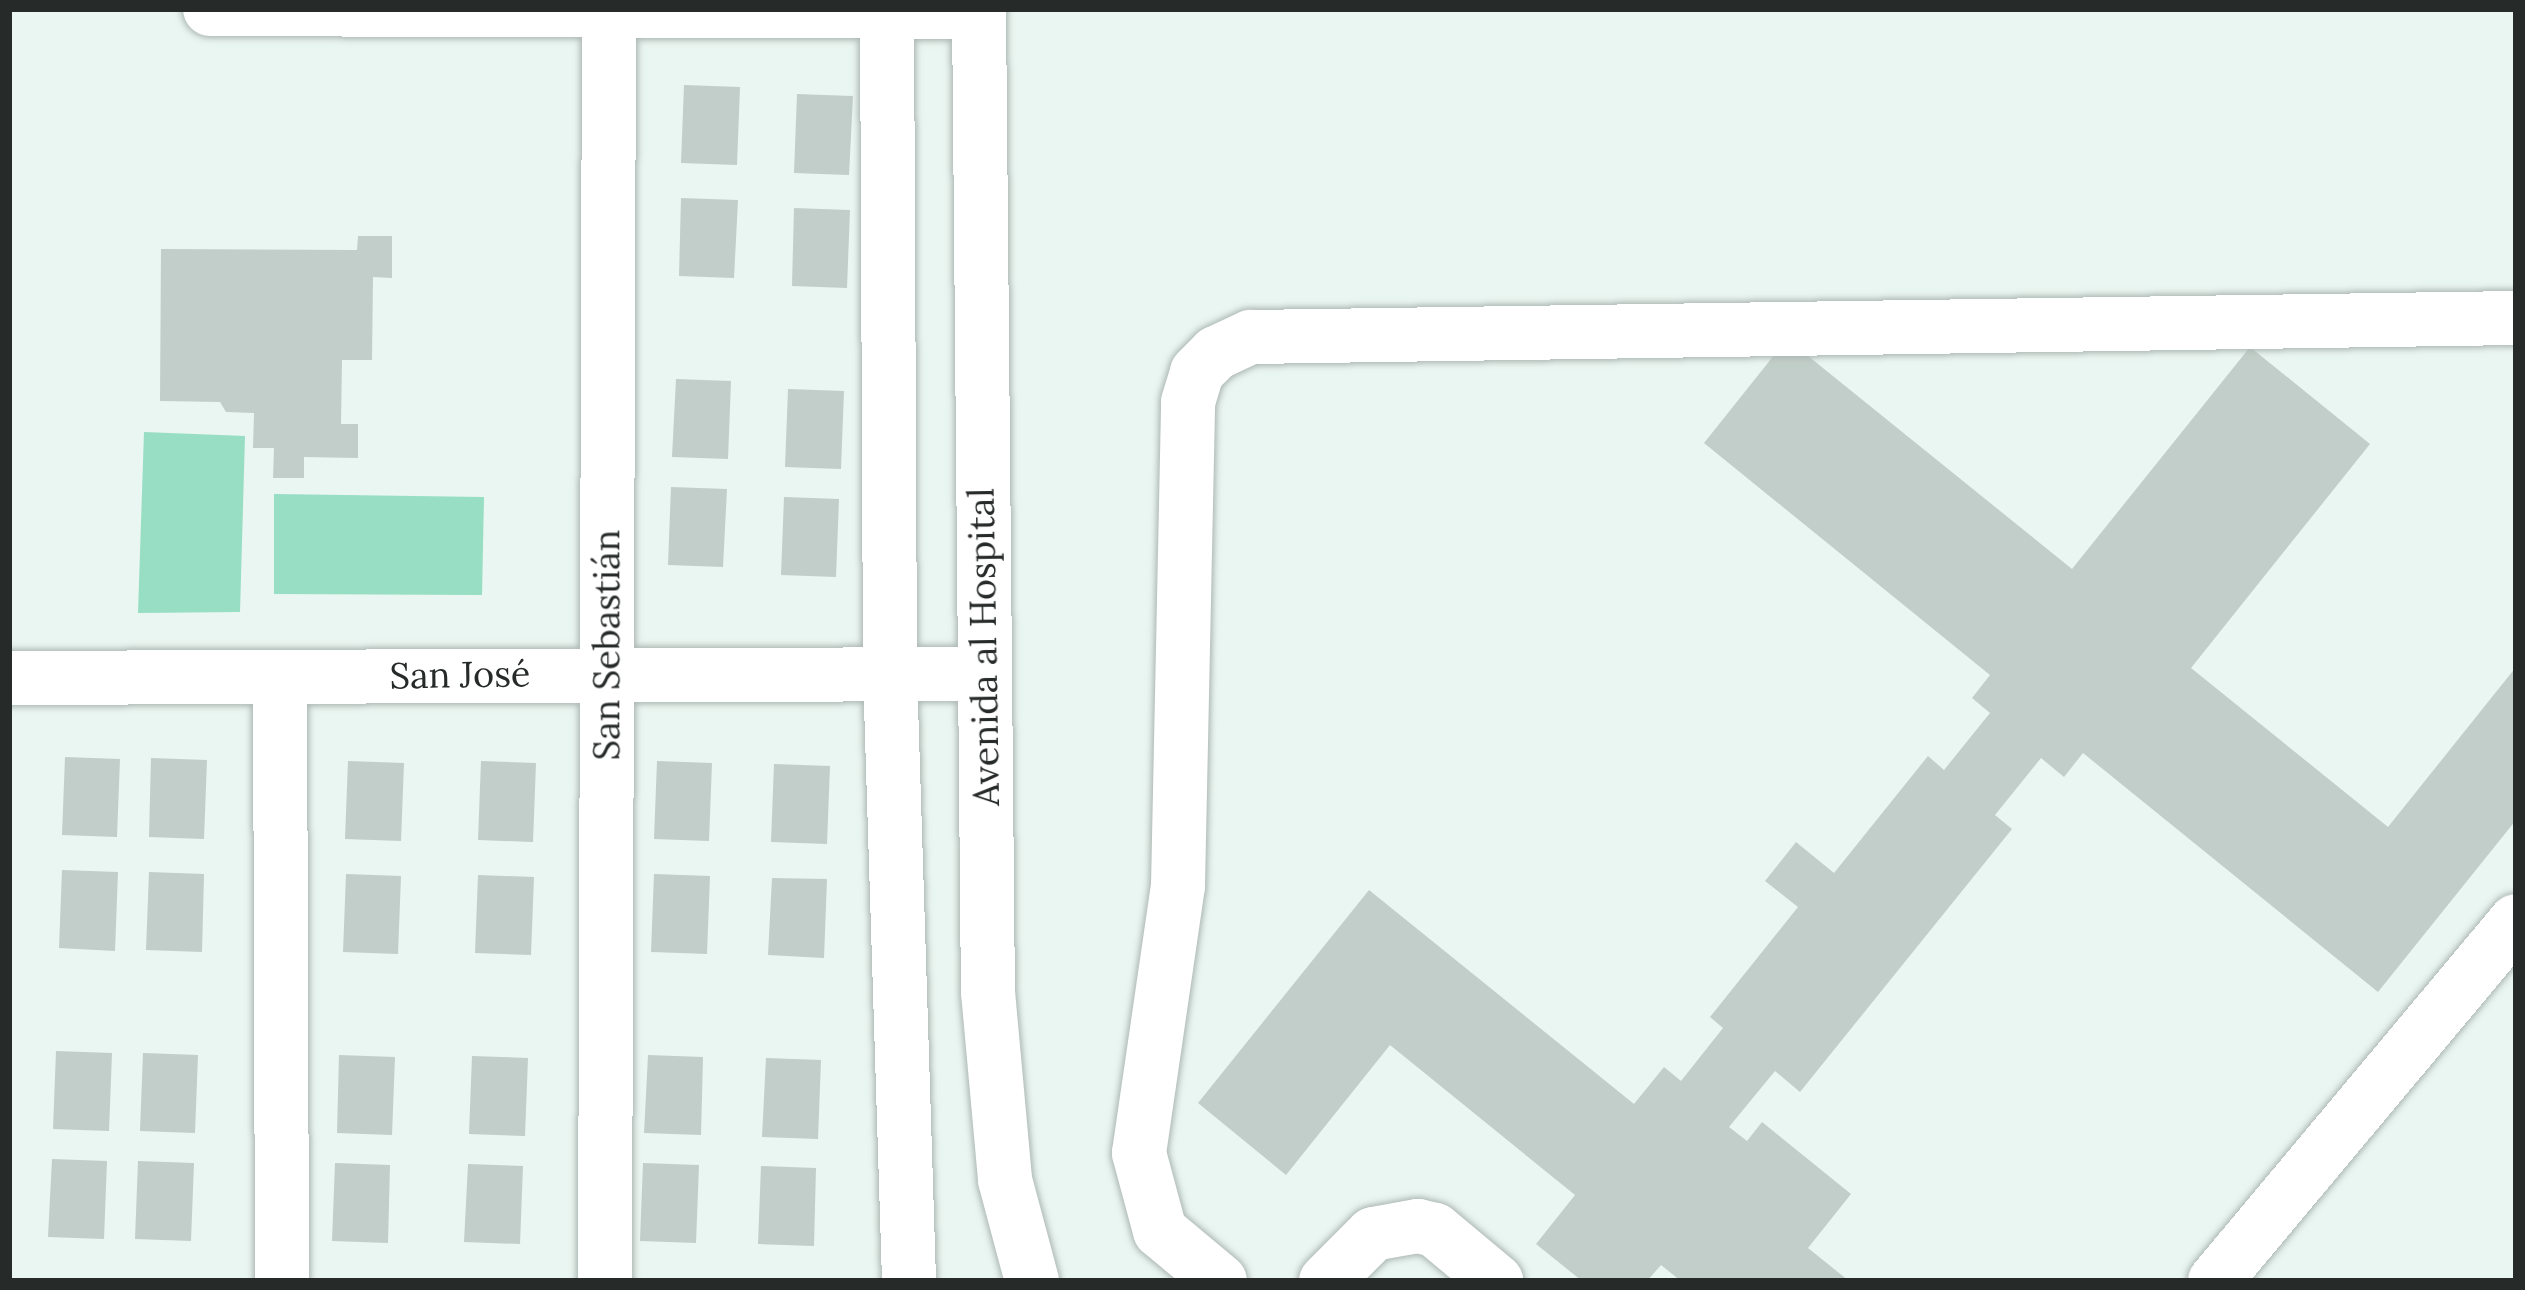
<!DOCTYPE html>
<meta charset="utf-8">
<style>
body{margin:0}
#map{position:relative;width:2525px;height:1290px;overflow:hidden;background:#eaf6f1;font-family:Lora,serif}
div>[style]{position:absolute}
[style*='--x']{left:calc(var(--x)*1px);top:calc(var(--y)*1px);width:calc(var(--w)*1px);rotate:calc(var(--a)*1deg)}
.green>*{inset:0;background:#97dec4}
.building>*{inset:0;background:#c2cec9}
.roads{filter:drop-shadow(0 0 3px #adb8b4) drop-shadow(0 0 3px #adb8b4)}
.minor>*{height:54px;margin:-27px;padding:0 27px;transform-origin:27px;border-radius:27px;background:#fff}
span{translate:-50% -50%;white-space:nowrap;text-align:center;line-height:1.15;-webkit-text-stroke:10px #fff;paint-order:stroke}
.street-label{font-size:36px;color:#262a28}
.frame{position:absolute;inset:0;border:12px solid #262a28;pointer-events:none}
</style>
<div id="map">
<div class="green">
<div style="clip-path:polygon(144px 432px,245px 436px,240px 612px,138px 613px)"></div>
<div style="clip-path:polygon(274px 494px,484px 497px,482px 595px,274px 594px)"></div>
</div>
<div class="building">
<div style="clip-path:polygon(684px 85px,740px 87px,737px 165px,681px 163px)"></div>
<div style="clip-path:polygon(797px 94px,853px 96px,849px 175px,794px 173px)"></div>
<div style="clip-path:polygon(681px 198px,738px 200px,734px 278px,679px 276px)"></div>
<div style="clip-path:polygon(794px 208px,850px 210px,847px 288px,792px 286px)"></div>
<div style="clip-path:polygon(358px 236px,392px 236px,392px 278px,373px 277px,372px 360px,342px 360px,341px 424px,358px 424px,358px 458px,304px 457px,304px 478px,273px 478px,274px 448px,253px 448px,254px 413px,226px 412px,220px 402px,160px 401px,161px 249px,357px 250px)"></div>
<div style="clip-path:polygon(1787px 339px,2072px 569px,2250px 347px,2370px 444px,2191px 668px,2388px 827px,2516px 667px,2516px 820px,2378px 992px,2083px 753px,2064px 777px,2041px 758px,1995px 815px,2012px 829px,1800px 1092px,1775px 1071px,1729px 1127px,1747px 1141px,1762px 1122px,1851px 1194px,1808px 1248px,1849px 1281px,1681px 1281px,1661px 1265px,1647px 1281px,1582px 1281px,1536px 1244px,1575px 1195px,1390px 1045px,1286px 1175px,1198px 1103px,1369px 890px,1634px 1104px,1664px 1067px,1681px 1081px,1723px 1028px,1710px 1017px,1798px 907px,1765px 881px,1796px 842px,1834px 873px,1928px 756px,1944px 770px,1990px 713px,1972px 698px,1990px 675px,1704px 443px)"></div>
<div style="clip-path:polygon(676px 379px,731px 381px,728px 459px,672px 457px)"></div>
<div style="clip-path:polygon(788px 389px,844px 391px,841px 469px,785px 467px)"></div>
<div style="clip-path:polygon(671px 487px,727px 489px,723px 567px,668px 565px)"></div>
<div style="clip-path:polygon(784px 497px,839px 499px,836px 577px,781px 575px)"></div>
<div style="clip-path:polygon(65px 757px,120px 759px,117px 837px,62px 835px)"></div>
<div style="clip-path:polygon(151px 758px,207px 760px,204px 839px,149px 837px)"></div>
<div style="clip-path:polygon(348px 761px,404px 763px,401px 841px,345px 839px)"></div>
<div style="clip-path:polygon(481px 761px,536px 763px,533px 842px,478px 840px)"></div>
<div style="clip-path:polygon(657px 761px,712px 763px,709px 841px,654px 839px)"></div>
<div style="clip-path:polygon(774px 764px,830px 766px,827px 844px,771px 842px)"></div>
<div style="clip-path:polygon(62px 870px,118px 872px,115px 951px,59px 948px)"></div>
<div style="clip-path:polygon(149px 872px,204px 874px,202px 952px,146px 950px)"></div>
<div style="clip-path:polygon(346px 874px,401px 876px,398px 954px,343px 952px)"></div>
<div style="clip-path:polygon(654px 874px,710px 876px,707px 954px,651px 952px)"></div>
<div style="clip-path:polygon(478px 875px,534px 877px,531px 955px,475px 953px)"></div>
<div style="clip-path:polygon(772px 878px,827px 879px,824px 958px,768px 955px)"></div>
<div style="clip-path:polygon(56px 1051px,112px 1053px,109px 1131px,53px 1129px)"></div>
<div style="clip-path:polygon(143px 1053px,198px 1055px,195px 1133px,140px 1131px)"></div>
<div style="clip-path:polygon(339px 1055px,395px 1057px,392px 1135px,337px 1133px)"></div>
<div style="clip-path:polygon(648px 1055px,703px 1057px,701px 1135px,644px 1133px)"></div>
<div style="clip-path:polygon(472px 1056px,528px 1058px,525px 1136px,469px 1134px)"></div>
<div style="clip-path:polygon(766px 1058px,821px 1060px,818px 1139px,762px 1137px)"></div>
<div style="clip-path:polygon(52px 1159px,107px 1161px,104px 1239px,48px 1237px)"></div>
<div style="clip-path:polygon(138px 1161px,194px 1163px,191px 1241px,135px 1239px)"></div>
<div style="clip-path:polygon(335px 1163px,390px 1165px,388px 1243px,332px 1241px)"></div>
<div style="clip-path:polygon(643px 1163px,699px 1165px,696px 1243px,640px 1241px)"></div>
<div style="clip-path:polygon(468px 1164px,523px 1166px,520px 1244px,464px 1242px)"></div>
<div style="clip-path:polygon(761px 1166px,816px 1168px,814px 1246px,758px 1244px)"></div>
</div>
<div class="roads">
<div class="minor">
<div style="--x:210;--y:9;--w:769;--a:0.22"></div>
<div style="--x:887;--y:9;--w:663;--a:89.74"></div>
<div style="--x:890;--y:672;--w:609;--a:88.21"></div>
<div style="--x:979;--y:9;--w:983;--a:89.48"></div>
<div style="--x:988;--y:992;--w:189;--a:84.8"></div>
<div style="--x:1005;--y:1180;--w:105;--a:75"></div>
<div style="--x:280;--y:677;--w:604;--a:89.81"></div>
<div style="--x:9;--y:678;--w:974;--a:-0.24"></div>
<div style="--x:605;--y:1281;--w:1272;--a:-89.82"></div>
<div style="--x:1220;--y:1281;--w:78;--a:-140.2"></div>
<div style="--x:1160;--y:1231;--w:81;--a:-105.1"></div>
<div style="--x:1139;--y:1153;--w:270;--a:-81.7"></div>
<div style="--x:1178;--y:886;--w:484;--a:-88.8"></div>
<div style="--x:1188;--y:402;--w:31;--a:-73"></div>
<div style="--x:1197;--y:372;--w:27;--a:-45"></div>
<div style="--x:1216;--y:353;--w:38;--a:-25"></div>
<div style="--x:1251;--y:337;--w:1265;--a:-0.86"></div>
<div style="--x:1326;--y:1281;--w:66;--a:-45"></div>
<div style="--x:1373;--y:1234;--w:46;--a:-10.1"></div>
<div style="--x:1418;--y:1226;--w:17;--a:13"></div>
<div style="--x:1435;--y:1230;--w:80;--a:39.9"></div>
<div style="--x:2215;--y:1281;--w:469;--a:-50.1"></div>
</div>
</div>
<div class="street-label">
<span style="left:607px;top:645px;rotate:-90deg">San Sebastián</span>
<span style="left:984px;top:647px;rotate:-91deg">Avenida al Hospital</span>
<span style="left:460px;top:675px;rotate:-1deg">San José</span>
</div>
<div class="frame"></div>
</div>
